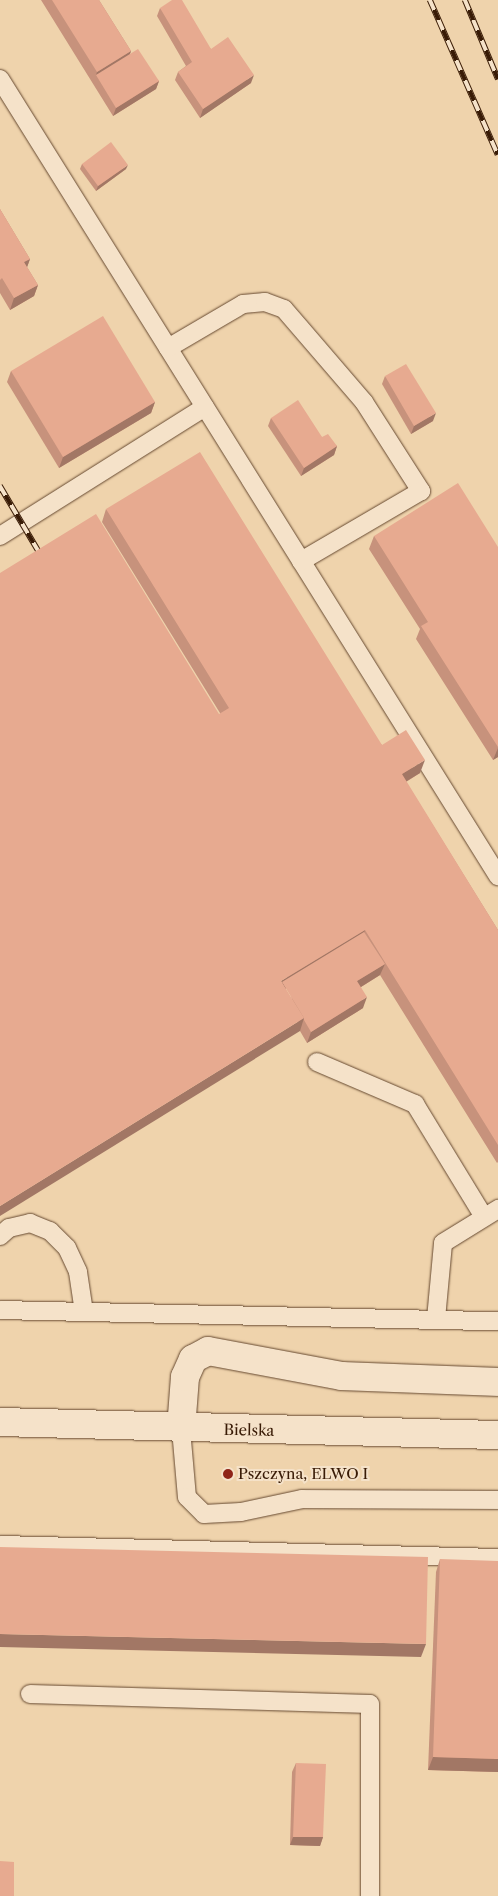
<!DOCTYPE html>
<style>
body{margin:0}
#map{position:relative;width:498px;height:1896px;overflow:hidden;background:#efd3ac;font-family:"Libre Caslon Text",serif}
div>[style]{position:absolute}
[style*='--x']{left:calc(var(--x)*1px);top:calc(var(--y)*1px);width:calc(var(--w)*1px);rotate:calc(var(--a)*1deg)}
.roads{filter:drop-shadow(0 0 1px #664930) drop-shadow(0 0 1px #664930)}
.lane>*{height:18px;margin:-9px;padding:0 9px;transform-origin:9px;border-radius:9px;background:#f5e2c9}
.street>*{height:28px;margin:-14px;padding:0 14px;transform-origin:14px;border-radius:14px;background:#f5e2c9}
.secondary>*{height:28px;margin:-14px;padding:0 14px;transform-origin:14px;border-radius:14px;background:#f5e2c9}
.rail>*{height:5.5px;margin-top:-2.75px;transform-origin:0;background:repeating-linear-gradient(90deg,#f5e2c9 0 11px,#391b06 0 22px);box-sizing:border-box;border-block:1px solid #391b06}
.wall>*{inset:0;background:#c7927c}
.shaded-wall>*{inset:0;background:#a27765}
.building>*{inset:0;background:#e7aa90}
.dots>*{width:14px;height:14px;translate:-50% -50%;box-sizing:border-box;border:2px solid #f5e2c9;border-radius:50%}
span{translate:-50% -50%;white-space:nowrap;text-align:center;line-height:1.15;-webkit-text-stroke:4px #f5e2c9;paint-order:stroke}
.street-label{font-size:15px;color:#391b06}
.poi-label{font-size:15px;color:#391b06}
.left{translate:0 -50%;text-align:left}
</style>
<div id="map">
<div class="roads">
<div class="lane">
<div style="--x:0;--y:79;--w:940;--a:58"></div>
<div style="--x:168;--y:348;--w:87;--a:-30.4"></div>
<div style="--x:243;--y:304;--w:22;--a:-5"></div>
<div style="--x:265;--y:302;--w:20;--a:20"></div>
<div style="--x:284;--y:309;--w:123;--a:49.3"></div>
<div style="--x:364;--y:402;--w:106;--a:57.4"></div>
<div style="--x:421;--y:491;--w:139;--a:149.7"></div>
<div style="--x:0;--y:536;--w:242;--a:-32.2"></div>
<div style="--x:317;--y:1062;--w:107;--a:23.2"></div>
<div style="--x:415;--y:1104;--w:132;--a:58.6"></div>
<div style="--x:0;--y:1236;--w:12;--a:-42"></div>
<div style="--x:9;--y:1228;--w:22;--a:-13"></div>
<div style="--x:30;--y:1223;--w:22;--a:22"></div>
<div style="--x:50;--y:1231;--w:24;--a:45"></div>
<div style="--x:67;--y:1248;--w:26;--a:65"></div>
<div style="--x:78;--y:1272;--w:40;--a:81.5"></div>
<div style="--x:0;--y:1310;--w:498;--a:1.3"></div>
<div style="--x:436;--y:1319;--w:76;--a:-84.7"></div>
<div style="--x:443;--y:1243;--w:65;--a:-31.7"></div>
<div style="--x:181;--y:1429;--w:68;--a:85"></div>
<div style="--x:187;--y:1497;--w:24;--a:45"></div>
<div style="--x:204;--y:1514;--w:37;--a:-3"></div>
<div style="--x:241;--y:1512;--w:62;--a:-12"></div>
<div style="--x:302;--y:1499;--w:196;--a:0.3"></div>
<div style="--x:0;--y:1545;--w:498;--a:1.5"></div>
<div style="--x:30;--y:1694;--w:340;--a:1.7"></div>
<div style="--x:370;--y:1704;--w:192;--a:90"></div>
</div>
<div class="street">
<div style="--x:181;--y:1429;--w:52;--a:-85.6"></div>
<div style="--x:185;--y:1377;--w:20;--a:-66"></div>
<div style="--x:193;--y:1359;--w:17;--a:-28"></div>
<div style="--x:208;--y:1351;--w:136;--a:10.6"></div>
<div style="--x:342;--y:1376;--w:156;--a:2.2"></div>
</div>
<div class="secondary">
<div style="--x:0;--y:1422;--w:498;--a:1.5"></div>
</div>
</div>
<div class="rail">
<div style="--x:430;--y:0;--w:169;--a:66.3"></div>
<div style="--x:465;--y:0;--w:86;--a:67.3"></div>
<div style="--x:0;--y:486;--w:82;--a:59.4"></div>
</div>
<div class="wall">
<div style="clip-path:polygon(41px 0,99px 0,131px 51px,130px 54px,159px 81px,156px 89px,113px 116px)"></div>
<div style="clip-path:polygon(160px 8px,211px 49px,251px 83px,200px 118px,175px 80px,178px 72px,186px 66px,157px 16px)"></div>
<div style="clip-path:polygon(82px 164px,126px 169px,96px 191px,80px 169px)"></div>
<div style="clip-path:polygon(0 209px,30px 259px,27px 267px,38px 285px,34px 296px,10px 310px,0 293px)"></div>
<div style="clip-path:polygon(11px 371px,155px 402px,151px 413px,59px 468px,7px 382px)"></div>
<div style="clip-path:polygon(385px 376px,433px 421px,411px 434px,382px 384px)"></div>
<div style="clip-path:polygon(271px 418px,322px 437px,337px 446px,334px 455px,301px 476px,268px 426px)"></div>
<div style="clip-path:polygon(106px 509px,382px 745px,420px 773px,406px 782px,498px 930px,498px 1162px,497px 1163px,380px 975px,361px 987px,363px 1008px,307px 1043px,300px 1031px,220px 713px,102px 522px)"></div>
<div style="clip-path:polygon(374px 536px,498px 547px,498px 757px,493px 760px,416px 639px,420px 629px,369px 549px)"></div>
<div style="clip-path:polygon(440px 1559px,498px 1772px,428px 1770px,436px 1572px)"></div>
<div style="clip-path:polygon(296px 1763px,323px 1837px,320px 1846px,290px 1845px,292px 1772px)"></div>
</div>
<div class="shaded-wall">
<div style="clip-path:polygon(131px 51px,127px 62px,96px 75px,97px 72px)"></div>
<div style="clip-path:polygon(254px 75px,251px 83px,200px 118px,203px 109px)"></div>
<div style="clip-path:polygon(159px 81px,156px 89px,113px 116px,116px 108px)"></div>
<div style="clip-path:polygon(128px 165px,126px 169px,96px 191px,98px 186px)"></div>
<div style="clip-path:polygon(30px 259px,26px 270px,24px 262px)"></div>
<div style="clip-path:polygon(38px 285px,34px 296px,10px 310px,14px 298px)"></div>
<div style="clip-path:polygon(155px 402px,151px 413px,59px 468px,63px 457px)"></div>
<div style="clip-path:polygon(436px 413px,433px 421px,411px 434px,414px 426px)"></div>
<div style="clip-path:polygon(337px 446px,334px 455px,301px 476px,304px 468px)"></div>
<div style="clip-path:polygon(498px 748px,498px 757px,493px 760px)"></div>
<div style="clip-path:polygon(425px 760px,420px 773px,397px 787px,402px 774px)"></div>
<div style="clip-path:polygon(365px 930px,360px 943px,285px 989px,281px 981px)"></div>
<div style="clip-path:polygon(385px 964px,380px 975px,353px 992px,357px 981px)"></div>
<div style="clip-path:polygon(367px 997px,363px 1008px,307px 1043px,311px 1032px)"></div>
<div style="clip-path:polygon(304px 1018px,300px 1031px,0 1216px,0 1206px)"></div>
<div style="clip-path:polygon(0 1634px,426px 1644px,421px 1657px,0 1647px)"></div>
<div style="clip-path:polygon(433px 1757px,498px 1759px,498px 1772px,428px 1770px)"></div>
<div style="clip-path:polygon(293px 1837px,323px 1837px,320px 1846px,290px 1845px)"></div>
</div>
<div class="building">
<div style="clip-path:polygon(52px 0,99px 0,131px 51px,97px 72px)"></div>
<div style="clip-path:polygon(172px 0,182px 0,211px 49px,228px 37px,254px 75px,203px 109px,178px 72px,192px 62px,160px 8px)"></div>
<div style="clip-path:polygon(138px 49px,159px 81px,116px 108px,96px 75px)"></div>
<div style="clip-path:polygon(111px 142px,128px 165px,98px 186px,82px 164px)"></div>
<div style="clip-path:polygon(0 209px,30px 259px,24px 262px,38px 285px,14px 298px,2px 278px,0 280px)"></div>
<div style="clip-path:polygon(103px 316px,155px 402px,63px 457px,11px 371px)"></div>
<div style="clip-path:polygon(406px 364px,436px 413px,414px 426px,385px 376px)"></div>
<div style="clip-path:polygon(298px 400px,322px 437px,328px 434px,337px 446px,304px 468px,271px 418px)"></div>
<div style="clip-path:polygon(200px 452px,382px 745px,406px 730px,425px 760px,402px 774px,498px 930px,498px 1145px,365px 930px,281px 981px,304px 1018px,0 1206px,0 573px,96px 514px,219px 714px,229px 708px,106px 509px)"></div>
<div style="clip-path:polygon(458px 483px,498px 547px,498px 747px,421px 626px,428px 622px,374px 536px)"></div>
<div style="clip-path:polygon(364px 932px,385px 964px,357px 981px,367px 997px,311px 1032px,304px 1020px,304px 1018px,282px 982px)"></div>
<div style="clip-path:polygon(0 1547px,428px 1557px,426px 1644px,0 1634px)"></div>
<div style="clip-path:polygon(440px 1559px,498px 1561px,498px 1759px,433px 1757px)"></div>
<div style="clip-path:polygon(296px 1763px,326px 1764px,323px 1837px,293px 1837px)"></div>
<div style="clip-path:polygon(0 1861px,14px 1862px,14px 1896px,0 1896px)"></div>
</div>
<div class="dots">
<div style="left:228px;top:1474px;background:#8f2418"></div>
</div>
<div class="street-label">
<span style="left:249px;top:1430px;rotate:1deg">Bielska</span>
</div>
<div class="poi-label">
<span class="left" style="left:238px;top:1474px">Pszczyna, ELWO I</span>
</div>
</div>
